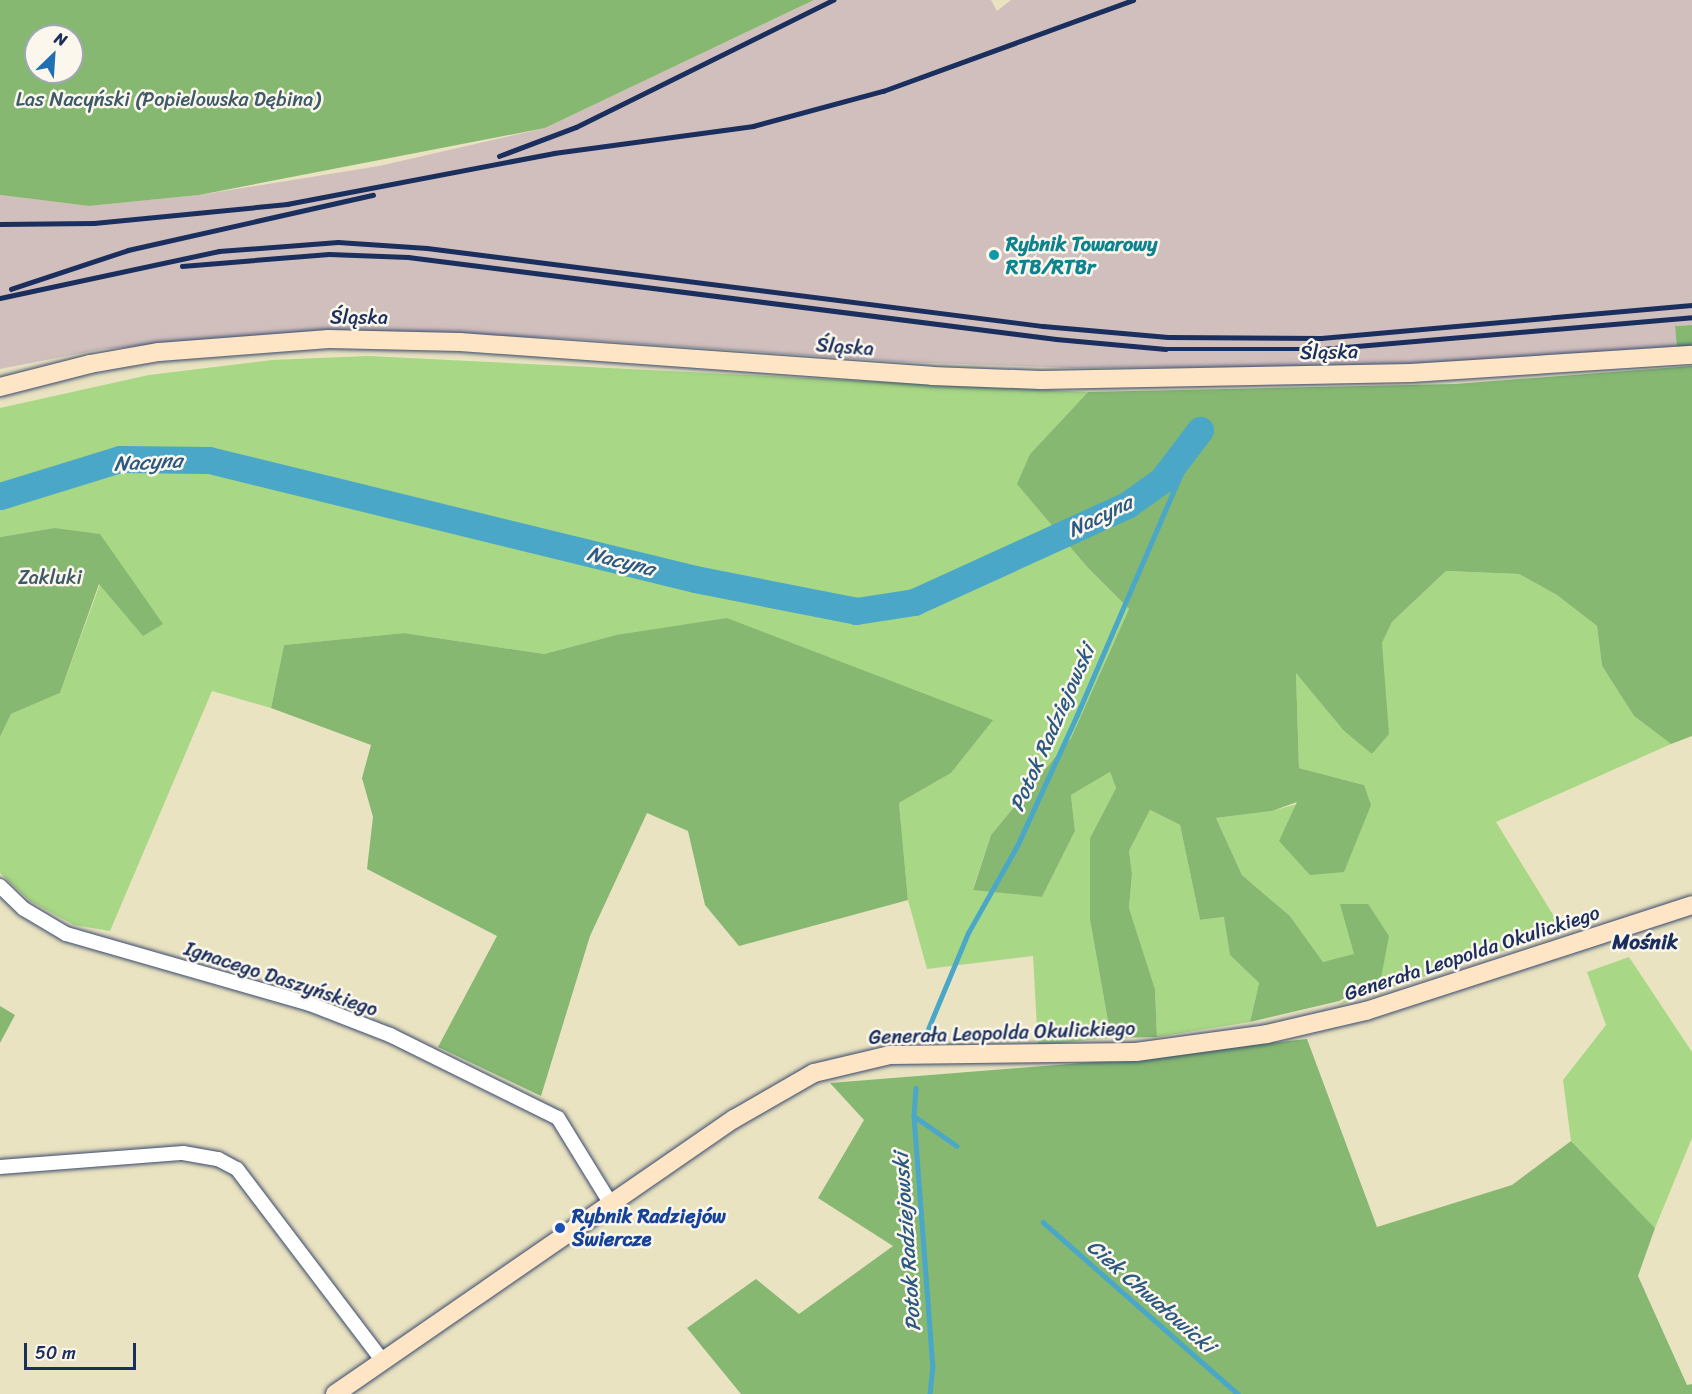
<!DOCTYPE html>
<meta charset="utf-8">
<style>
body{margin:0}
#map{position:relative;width:1692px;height:1394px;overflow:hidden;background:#eae3c1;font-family:Sriracha,sans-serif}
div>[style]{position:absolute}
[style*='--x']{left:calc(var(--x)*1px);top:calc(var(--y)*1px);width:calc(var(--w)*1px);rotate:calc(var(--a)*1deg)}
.industrial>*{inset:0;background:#d1bfbd}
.green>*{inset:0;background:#a8d785}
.forest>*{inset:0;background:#86b872}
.stream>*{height:4.5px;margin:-2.25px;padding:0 2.25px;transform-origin:2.25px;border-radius:2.25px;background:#4aa7c8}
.river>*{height:27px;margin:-13.5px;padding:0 13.5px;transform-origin:13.5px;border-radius:13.5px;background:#4aa7c8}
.roads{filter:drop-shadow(0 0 2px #3a4a6d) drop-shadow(0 0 2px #3a4a6d)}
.street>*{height:14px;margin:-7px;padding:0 7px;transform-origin:7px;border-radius:7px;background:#fff}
.secondary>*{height:18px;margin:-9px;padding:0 9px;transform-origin:9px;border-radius:9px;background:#fde5c5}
.rail>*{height:4.5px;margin:-2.25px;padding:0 2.25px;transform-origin:2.25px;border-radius:2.25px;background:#1b2f5e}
.dots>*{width:16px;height:16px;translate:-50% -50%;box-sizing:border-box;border:3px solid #fbf7ec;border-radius:50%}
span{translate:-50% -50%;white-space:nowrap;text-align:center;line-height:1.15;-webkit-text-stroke:5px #fbf7ec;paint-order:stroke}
.park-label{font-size:20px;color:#3e5968}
.culture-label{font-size:20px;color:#0d838f;font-weight:700}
.left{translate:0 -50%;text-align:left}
.street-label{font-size:20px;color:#1b2f5e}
.transit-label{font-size:20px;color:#164399;font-weight:700}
.water-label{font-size:21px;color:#2b5983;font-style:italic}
.neighbourhood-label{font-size:21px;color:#1b2f5e;font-weight:700}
.north{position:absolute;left:24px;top:24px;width:60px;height:60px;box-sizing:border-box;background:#fbf7ec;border:2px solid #a1a7b3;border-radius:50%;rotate:25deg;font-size:16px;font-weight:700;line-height:24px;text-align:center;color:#1b2f5e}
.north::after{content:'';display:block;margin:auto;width:21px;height:27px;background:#1f6fb2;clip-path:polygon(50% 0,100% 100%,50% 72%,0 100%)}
.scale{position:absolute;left:24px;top:1343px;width:112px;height:27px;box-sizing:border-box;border:3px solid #1b2f5e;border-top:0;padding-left:8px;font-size:18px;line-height:21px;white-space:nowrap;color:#1b2f5e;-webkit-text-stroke:4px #fbf7ec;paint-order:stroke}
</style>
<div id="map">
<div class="industrial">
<div style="clip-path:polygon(814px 0,991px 0,997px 11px,1011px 0,1692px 0,1692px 325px,1675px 326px,1677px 348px,1468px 362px,1290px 367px,1072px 368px,903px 362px,557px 338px,325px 332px,103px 349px,0 369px,0 195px,89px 206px,199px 195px,379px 166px,545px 128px)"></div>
</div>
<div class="green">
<div style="clip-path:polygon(368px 356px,1088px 392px,1030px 454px,1018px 484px,1088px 568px,1129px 609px,1071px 738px,991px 835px,973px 889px,1042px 897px,1075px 831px,1071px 795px,1110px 772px,1116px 788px,1090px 838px,1090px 920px,1111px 1038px,1038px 1045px,1033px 956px,927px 969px,908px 900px,899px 803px,951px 773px,992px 720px,616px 635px,544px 654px,404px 633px,284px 645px,271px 708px,212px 691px,110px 931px,74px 925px,30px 901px,0 873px,0 737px,11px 714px,60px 693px,100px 584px,143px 635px,54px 528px,0 537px,0 408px,149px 375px,272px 360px)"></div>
<div style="clip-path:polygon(1446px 571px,1519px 574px,1557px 595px,1597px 626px,1602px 666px,1634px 716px,1671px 744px,1496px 822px,1563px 931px,1338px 1005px,1381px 978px,1360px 957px,1323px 962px,1290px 916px,1242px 875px,1216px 818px,1272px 811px,1364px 785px,1299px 768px,1296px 672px,1344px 731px,1373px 754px,1382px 678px,1382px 643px,1392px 622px)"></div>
<div style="clip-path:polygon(1150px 810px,1180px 825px,1200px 920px,1225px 917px,1230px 955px,1259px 983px,1250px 1022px,1157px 1037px,1155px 989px,1129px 908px,1132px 874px,1129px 851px)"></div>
<div style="clip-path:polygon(1629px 957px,1692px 1052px,1692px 1138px,1655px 1228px,1571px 1141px,1563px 1080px,1606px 1025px,1587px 972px)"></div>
</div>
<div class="forest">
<div style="clip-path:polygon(evenodd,0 0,814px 0,545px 128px,199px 195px,89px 206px,0 195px,0 0,36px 36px,72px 36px,72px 72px,36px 72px,36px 36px)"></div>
<div style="clip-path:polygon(1692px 325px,1692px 346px,1677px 348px,1675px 326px)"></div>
<div style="clip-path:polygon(1692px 366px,1692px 736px,1671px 744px,1634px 716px,1602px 666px,1597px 626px,1557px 595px,1519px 574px,1446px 571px,1392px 622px,1382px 643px,1389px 734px,1372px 754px,1344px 731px,1296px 673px,1299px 768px,1364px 785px,1371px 805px,1344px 872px,1310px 875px,1279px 841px,1297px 802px,1272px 811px,1216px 818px,1242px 875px,1290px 916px,1323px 962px,1354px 954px,1340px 904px,1368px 904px,1389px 936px,1381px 978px,1339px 1001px,1250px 1022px,1259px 983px,1230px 955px,1224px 917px,1200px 920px,1180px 825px,1150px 810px,1129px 851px,1132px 874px,1129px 908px,1155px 989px,1157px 1037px,1111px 1038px,1090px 920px,1090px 838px,1116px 788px,1110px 772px,1071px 795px,1075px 831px,1042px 897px,973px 890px,991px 835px,1071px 738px,1129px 609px,1088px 568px,1017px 484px,1030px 454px,1088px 392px,1455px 384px)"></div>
<div style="clip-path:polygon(54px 528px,100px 534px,163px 624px,143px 636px,99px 584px,60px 693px,11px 714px,0 737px,0 537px)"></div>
<div style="clip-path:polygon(727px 618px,993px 720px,951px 773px,899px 803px,908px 900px,739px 946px,705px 905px,688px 831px,647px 813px,590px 936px,541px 1096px,438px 1047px,497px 936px,367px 869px,373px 817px,362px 778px,371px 745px,271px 708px,284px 645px,404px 633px,544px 654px,616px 635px)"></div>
<div style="clip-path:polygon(0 1006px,15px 1015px,0 1043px)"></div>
<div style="clip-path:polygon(1307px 1039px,1377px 1227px,1512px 1185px,1571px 1141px,1655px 1228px,1638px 1276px,1687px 1385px,1692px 1384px,1692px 1394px,741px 1394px,687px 1328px,756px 1279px,799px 1314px,893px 1246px,818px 1198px,864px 1120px,830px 1083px,1107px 1061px)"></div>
</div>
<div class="stream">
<div style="--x:928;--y:1029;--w:104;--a:-67.4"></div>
<div style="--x:968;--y:933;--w:100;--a:-60.6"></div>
<div style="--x:1017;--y:846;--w:144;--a:-65.4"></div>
<div style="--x:1077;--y:715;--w:304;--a:-66.7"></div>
<div style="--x:916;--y:1088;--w:28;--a:94"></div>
<div style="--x:914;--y:1116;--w:251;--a:85.7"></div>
<div style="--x:933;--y:1366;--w:28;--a:96"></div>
<div style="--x:914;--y:1116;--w:52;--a:34.9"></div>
<div style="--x:1043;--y:1222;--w:260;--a:41.4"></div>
</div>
<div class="river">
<div style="--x:0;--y:496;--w:126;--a:-17.1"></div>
<div style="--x:120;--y:459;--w:89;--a:0.6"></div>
<div style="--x:209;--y:460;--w:500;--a:13.76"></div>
<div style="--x:695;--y:579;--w:164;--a:11.2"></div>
<div style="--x:856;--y:611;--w:59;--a:-8.8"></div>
<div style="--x:914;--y:602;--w:234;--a:-24.5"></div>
<div style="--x:1127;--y:505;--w:43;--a:-35.5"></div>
<div style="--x:1162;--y:480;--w:63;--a:-52.8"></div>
</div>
<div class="roads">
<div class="street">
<div style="--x:0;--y:886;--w:33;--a:44"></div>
<div style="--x:24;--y:909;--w:49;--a:30.8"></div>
<div style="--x:66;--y:934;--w:254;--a:16"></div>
<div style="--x:310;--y:1004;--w:86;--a:21.2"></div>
<div style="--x:390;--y:1035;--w:187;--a:26.3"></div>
<div style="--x:558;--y:1118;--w:101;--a:58.4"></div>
<div style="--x:0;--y:1167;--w:184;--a:-4.4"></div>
<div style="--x:183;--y:1153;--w:36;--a:10"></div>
<div style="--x:218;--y:1159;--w:21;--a:28"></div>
<div style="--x:237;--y:1169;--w:241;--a:52.8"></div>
</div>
<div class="secondary">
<div style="--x:0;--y:387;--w:93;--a:-14.3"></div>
<div style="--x:90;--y:364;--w:70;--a:-9.9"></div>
<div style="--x:159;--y:352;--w:170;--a:-4.4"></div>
<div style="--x:329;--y:339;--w:131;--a:1.3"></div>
<div style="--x:460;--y:342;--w:473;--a:4.1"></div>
<div style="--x:932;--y:376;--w:109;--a:2.1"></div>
<div style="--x:1041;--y:380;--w:370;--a:-1.1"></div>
<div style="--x:1411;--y:373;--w:282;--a:-3.7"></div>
<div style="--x:335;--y:1394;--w:485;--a:-34.6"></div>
<div style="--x:734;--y:1119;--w:92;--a:-29.9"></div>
<div style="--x:814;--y:1073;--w:78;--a:-13.3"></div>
<div style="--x:890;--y:1055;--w:246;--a:-0.7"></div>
<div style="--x:1136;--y:1052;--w:132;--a:-7.8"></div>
<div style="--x:1267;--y:1034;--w:102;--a:-13.1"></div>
<div style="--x:1366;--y:1011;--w:343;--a:-18"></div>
</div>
</div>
<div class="rail">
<div style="--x:499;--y:156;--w:82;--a:-20.6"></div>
<div style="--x:576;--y:127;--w:287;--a:-26.3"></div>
<div style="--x:0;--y:224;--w:94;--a:-0.6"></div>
<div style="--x:94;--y:223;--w:194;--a:-5.6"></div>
<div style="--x:287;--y:204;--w:272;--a:-10.8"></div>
<div style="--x:554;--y:153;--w:201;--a:-7.7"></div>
<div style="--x:753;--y:126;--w:135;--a:-15.1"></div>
<div style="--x:883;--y:91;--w:266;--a:-20"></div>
<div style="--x:182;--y:266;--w:147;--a:-4.7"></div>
<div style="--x:329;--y:254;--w:79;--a:2.2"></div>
<div style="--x:408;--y:257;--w:653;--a:7.21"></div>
<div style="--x:1056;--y:339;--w:110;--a:5.2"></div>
<div style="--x:1166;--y:349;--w:156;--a:0"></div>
<div style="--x:1322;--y:349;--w:371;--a:-4.9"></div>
<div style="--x:11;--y:289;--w:123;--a:-18.4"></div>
<div style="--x:128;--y:250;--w:251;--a:-12.7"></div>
<div style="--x:0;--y:298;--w:224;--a:-12.1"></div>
<div style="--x:219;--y:251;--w:119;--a:-4.3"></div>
<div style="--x:338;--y:242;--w:89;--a:3.9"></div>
<div style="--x:427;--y:248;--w:621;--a:7.22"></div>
<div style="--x:1043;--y:326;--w:125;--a:5"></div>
<div style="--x:1168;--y:337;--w:153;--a:0.4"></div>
<div style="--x:1321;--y:338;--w:372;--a:-5.1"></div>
</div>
<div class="dots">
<div style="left:994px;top:255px;background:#0f9aa8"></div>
<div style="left:560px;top:1228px;background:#1a4fb4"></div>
</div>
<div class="park-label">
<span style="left:168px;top:99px">Las Nacyński (Popielowska Dębina)</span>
<span style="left:50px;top:577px">Zakluki</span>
</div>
<div class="culture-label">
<span class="left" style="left:1006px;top:256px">Rybnik Towarowy<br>RTB/RTBr</span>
</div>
<div class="street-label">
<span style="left:359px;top:317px">Śląska</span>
<span style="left:845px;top:347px;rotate:4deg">Śląska</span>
<span style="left:1329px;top:352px;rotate:-1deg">Śląska</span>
<span style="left:1472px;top:953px;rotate:-18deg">Generała Leopolda Okulickiego</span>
<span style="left:281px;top:979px;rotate:18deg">Ignacego Daszyńskiego</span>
<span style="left:1002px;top:1033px;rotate:-2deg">Generała Leopolda Okulickiego</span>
</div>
<div class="transit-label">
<span class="left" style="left:572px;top:1228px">Rybnik Radziejów<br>Świercze</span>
</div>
<div class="water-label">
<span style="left:148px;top:462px;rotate:-3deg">Nacyna</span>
<span style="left:1100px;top:516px;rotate:-26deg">Nacyna</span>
<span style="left:621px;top:561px;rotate:14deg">Nacyna</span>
<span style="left:1052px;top:728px;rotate:-66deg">Potok Radziejowski</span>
<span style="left:907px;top:1242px;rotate:-94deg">Potok Radziejowski</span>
<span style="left:1151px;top:1296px;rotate:41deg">Ciek Chwałowicki</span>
</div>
<div class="neighbourhood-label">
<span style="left:1645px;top:942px">Mośnik</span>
</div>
<div class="north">N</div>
<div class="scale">50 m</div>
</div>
